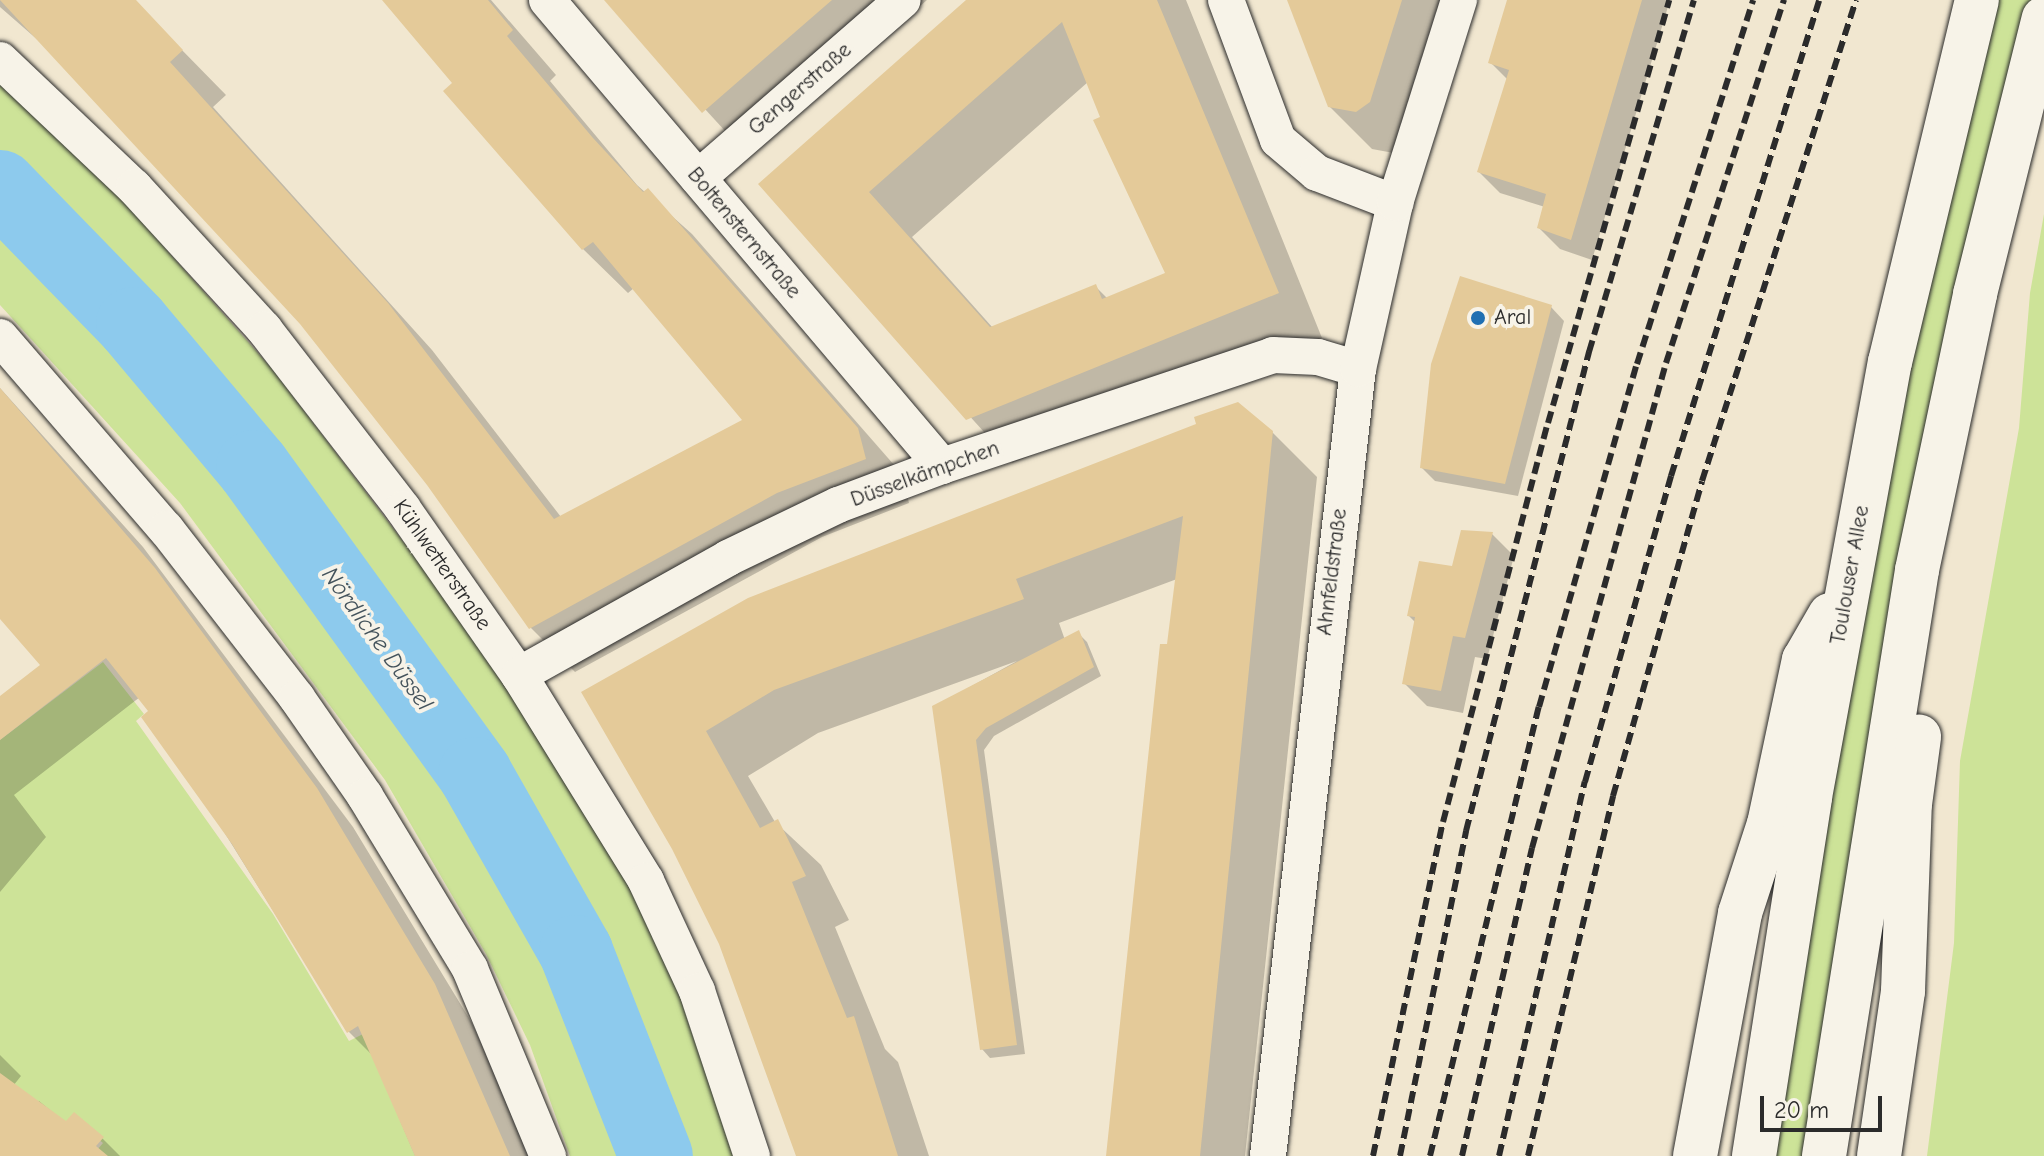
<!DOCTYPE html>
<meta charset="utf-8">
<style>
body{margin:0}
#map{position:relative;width:2044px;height:1156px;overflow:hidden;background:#f1e7d0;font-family:"Comic Neue",sans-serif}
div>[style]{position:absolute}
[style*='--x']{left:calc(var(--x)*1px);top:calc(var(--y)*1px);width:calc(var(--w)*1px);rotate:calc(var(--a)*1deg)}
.green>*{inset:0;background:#cde398}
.shadow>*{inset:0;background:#0003}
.river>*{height:74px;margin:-37px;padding:0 37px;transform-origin:37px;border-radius:37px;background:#8dcaed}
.building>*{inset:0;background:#e4ca99}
.roads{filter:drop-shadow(0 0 2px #2b2b2b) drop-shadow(0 0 2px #2b2b2b)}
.street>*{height:36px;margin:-18px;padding:0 18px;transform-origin:18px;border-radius:18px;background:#f7f3e8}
.secondary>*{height:44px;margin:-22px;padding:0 22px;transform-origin:22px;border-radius:22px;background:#f7f3e8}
.rail>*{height:6px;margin-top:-3px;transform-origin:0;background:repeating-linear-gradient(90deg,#2b2b2b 0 12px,transparent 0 18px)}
.dots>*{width:22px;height:22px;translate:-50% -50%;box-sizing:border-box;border:4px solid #f7f3e8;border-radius:50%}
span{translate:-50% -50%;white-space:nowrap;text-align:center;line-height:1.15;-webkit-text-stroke:8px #f7f3e8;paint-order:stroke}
.street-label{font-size:22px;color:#2b2b2b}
.poi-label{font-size:22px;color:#2b2b2b}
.left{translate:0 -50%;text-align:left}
.water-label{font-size:24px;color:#44535c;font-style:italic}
.scale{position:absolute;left:1760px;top:1096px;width:122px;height:36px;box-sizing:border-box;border:4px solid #2b2b2b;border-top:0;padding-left:10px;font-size:24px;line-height:28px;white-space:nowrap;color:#2b2b2b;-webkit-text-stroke:6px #f7f3e8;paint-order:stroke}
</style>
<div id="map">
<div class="green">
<div style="clip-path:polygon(1995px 0,2034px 0,1809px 1156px,1770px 1156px,1881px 485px)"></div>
<div style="clip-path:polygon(0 78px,103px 178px,273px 370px,509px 681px,625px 871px,688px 1012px,739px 1156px,570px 1156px,530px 1045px,486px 954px,385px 780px,180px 503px,0 305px)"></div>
<div style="clip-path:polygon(2044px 214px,2044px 1156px,1927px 1156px,1954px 943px,1960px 761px,2019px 428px,2030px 293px)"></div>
<div style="clip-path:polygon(103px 662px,144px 714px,136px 721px,273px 914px,349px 1041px,365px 1033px,415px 1156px,92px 1156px,103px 1143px,72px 1117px,59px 1131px,0 1081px,0 740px)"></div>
</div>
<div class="shadow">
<div style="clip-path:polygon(0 0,133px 0,226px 95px,213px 107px,432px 350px,561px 517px,745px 421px,634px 288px,628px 293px,583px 249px,446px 91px,455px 83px,385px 0,491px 0,556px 75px,550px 81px,637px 185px,692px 234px,902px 474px,909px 503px,822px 537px,575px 672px,531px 628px,429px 484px,302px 322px,47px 48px,0 7px)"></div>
<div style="clip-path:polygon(605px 0,927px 0,748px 156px)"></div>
<div style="clip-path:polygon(evenodd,971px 0,1186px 0,1322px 338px,1012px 463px,760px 184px,971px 0,1088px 82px,1103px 118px,1096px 121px,1167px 274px,1108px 299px,1095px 286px,993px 328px,912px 237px,1088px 82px)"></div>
<div style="clip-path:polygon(1288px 0,1457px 0,1399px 154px,1372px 149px,1329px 106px)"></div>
<div style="clip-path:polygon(1509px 0,1670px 0,1592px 260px,1560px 249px,1539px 228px,1545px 207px,1500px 193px,1479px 172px,1508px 80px,1490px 62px)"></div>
<div style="clip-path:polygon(1551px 307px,1564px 321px,1518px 496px,1435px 481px,1422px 468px)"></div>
<div style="clip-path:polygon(0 388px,143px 547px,353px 827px,472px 1023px,532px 1156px,415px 1156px,373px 1056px,348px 1031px,140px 697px,14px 795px,46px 837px,0 892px,0 699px,42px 665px,0 616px)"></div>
<div style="clip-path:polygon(1272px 432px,1317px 477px,1245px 1156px,1108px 1156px,1177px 579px,1059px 623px,1065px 640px,1078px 633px,1087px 642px,1101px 676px,994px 736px,984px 750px,1025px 1054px,990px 1058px,982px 1049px,934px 707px,1017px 661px,818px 733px,748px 776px,775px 822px,821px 865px,849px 920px,835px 927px,885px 1049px,898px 1062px,929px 1156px,798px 1156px,721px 943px,674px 848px,583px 693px)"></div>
<div style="clip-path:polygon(1492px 534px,1514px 556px,1487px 659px,1475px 657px,1463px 713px,1427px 706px,1404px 683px,1416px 623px,1409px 616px)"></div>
<div style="clip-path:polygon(0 1055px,21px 1076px,13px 1086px,35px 1105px,39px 1101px,67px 1124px,102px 1138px,120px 1156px,0 1156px)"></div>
</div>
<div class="river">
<div style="--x:0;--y:187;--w:191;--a:45.8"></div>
<div style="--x:133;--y:324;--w:187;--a:50"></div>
<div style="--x:253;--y:467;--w:379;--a:54.1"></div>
<div style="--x:475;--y:774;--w:205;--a:60.4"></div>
<div style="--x:576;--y:952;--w:219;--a:68.6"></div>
</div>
<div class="building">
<div style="clip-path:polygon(0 0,136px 0,183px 50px,170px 62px,388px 303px,554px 519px,742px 420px,593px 242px,582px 250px,443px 91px,452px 83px,382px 0,488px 0,513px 30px,507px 36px,593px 138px,643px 192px,648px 188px,858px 428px,866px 459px,777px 493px,529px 629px,427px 485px,300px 324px)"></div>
<div style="clip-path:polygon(604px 0,832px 0,702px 113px)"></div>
<div style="clip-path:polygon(evenodd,966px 0,1157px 0,1279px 293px,966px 420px,758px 184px,966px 0,1062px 22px,1100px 117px,1093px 120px,1165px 273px,1102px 299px,1096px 284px,990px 327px,869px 192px,1062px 22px)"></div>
<div style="clip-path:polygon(1287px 0,1402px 0,1370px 102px,1356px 112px,1328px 107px)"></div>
<div style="clip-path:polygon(1507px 0,1642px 0,1571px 240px,1537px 228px,1546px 194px,1477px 172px,1509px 70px,1488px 63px)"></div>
<div style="clip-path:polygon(1460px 276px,1552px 305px,1505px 484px,1420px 468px,1431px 364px)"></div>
<div style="clip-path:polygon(0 388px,155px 568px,317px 788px,435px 984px,510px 1156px,415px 1156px,358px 1026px,347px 1033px,232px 844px,141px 717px,148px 711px,106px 658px,0 740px,0 696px,40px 665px,0 619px)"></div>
<div style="clip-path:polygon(1238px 402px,1273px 431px,1200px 1156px,1106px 1156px,1160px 644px,1167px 644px,1183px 516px,1016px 579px,1024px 599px,774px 690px,706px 731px,760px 828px,778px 819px,806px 876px,792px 882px,847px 1018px,854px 1016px,898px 1156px,796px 1156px,719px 944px,672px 849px,581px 692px,748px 598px,1196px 424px,1194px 417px)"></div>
<div style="clip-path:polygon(1461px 530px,1493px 532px,1465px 638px,1453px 636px,1441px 691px,1402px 684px,1415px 617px,1407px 616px,1419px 561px,1452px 566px)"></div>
<div style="clip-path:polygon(1079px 630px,1094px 667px,986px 728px,976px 740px,1017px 1045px,980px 1050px,932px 706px)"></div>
<div style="clip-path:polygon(0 1073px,66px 1121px,74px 1112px,104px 1137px,96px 1146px,108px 1156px,0 1156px)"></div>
</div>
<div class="roads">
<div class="street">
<div style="--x:547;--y:0;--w:611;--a:49.71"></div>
<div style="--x:1226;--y:0;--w:149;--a:69.6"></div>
<div style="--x:1278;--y:140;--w:51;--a:40.2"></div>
<div style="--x:1317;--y:173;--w:84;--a:21"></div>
<div style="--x:0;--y:60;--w:185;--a:43.5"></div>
<div style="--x:134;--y:187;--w:193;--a:47.5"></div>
<div style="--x:264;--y:329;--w:227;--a:52.3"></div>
<div style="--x:403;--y:509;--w:203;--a:55.1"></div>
<div style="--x:519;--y:675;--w:242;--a:58.3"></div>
<div style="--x:646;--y:881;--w:121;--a:65.1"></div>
<div style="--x:697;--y:991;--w:174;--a:71.6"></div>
<div style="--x:698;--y:178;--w:271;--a:-41"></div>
<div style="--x:0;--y:337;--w:254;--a:49.2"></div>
<div style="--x:166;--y:529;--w:214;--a:52.2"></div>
<div style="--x:297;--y:698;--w:119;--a:55.2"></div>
<div style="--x:365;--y:796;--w:202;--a:58.7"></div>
<div style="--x:470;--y:969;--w:203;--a:67.4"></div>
<div style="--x:519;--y:675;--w:240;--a:-29.2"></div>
<div style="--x:728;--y:558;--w:122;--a:-25.7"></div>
<div style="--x:838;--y:505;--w:111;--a:-20.6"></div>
<div style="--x:942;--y:466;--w:349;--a:-18.5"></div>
<div style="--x:1273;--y:355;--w:45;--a:2.5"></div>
<div style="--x:1318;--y:357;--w:42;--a:16.7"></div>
<div style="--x:1268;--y:1156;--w:792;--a:-83.48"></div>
<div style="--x:1358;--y:369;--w:170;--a:-77.4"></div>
<div style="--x:1395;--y:203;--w:213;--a:-72.5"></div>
</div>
<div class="secondary">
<div style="--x:1695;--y:1156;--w:247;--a:-79.5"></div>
<div style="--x:1740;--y:913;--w:94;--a:-72"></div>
<div style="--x:1769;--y:824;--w:168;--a:-78"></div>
<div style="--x:1804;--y:660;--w:52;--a:-60"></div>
<div style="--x:1754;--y:1156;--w:363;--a:-81.1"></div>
<div style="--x:1810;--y:797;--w:442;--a:-79.6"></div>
<div style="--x:1890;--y:362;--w:372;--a:-76.5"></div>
<div style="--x:1824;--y:1156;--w:593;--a:-80.98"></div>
<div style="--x:1917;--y:570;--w:282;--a:-78.1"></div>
<div style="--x:1975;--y:294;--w:284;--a:-76"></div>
<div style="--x:1879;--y:1156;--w:167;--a:-81.7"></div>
<div style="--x:1903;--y:991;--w:187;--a:-87.9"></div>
<div style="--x:1910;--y:804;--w:68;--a:-82.3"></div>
</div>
</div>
<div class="rail">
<div style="--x:1373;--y:1156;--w:341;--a:-78.2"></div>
<div style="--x:1443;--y:822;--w:413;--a:-75.3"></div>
<div style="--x:1548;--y:423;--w:440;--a:-74"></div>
<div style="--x:1400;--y:1156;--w:332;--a:-78.5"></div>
<div style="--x:1466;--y:831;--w:495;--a:-75.6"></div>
<div style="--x:1589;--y:352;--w:367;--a:-73.4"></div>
<div style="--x:1430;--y:1156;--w:462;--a:-76.4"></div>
<div style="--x:1539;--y:707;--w:357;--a:-74.1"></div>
<div style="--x:1637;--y:364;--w:382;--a:-72.3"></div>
<div style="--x:1462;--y:1156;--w:316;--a:-77.2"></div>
<div style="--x:1532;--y:848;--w:503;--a:-74.56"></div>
<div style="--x:1666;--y:363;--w:382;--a:-72"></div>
<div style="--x:1499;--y:1156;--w:384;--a:-77.1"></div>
<div style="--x:1585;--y:782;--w:318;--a:-74.3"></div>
<div style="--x:1671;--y:476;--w:498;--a:-72.7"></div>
<div style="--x:1528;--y:1156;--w:370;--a:-76.7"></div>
<div style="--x:1613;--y:796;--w:327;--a:-74.2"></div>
<div style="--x:1702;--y:481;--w:505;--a:-72.25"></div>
</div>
<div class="dots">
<div style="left:1478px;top:318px;background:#1f6fb2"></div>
</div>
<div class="street-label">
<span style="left:800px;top:89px;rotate:-41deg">Gengerstraße</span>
<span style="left:744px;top:233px;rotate:50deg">Boltensternstraße</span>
<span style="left:925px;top:474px;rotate:-20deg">Düsselkämpchen</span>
<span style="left:442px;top:565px;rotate:55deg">Kühlwetterstraße</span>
<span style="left:1332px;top:572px;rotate:-83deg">Ahnfeldstraße</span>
<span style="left:1850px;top:575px;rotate:-80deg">Toulouser Allee</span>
</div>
<div class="poi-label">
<span class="left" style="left:1494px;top:318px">Aral</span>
</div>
<div class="water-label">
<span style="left:377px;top:639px;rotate:54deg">Nördliche Düssel</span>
</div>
<div class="scale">20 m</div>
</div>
